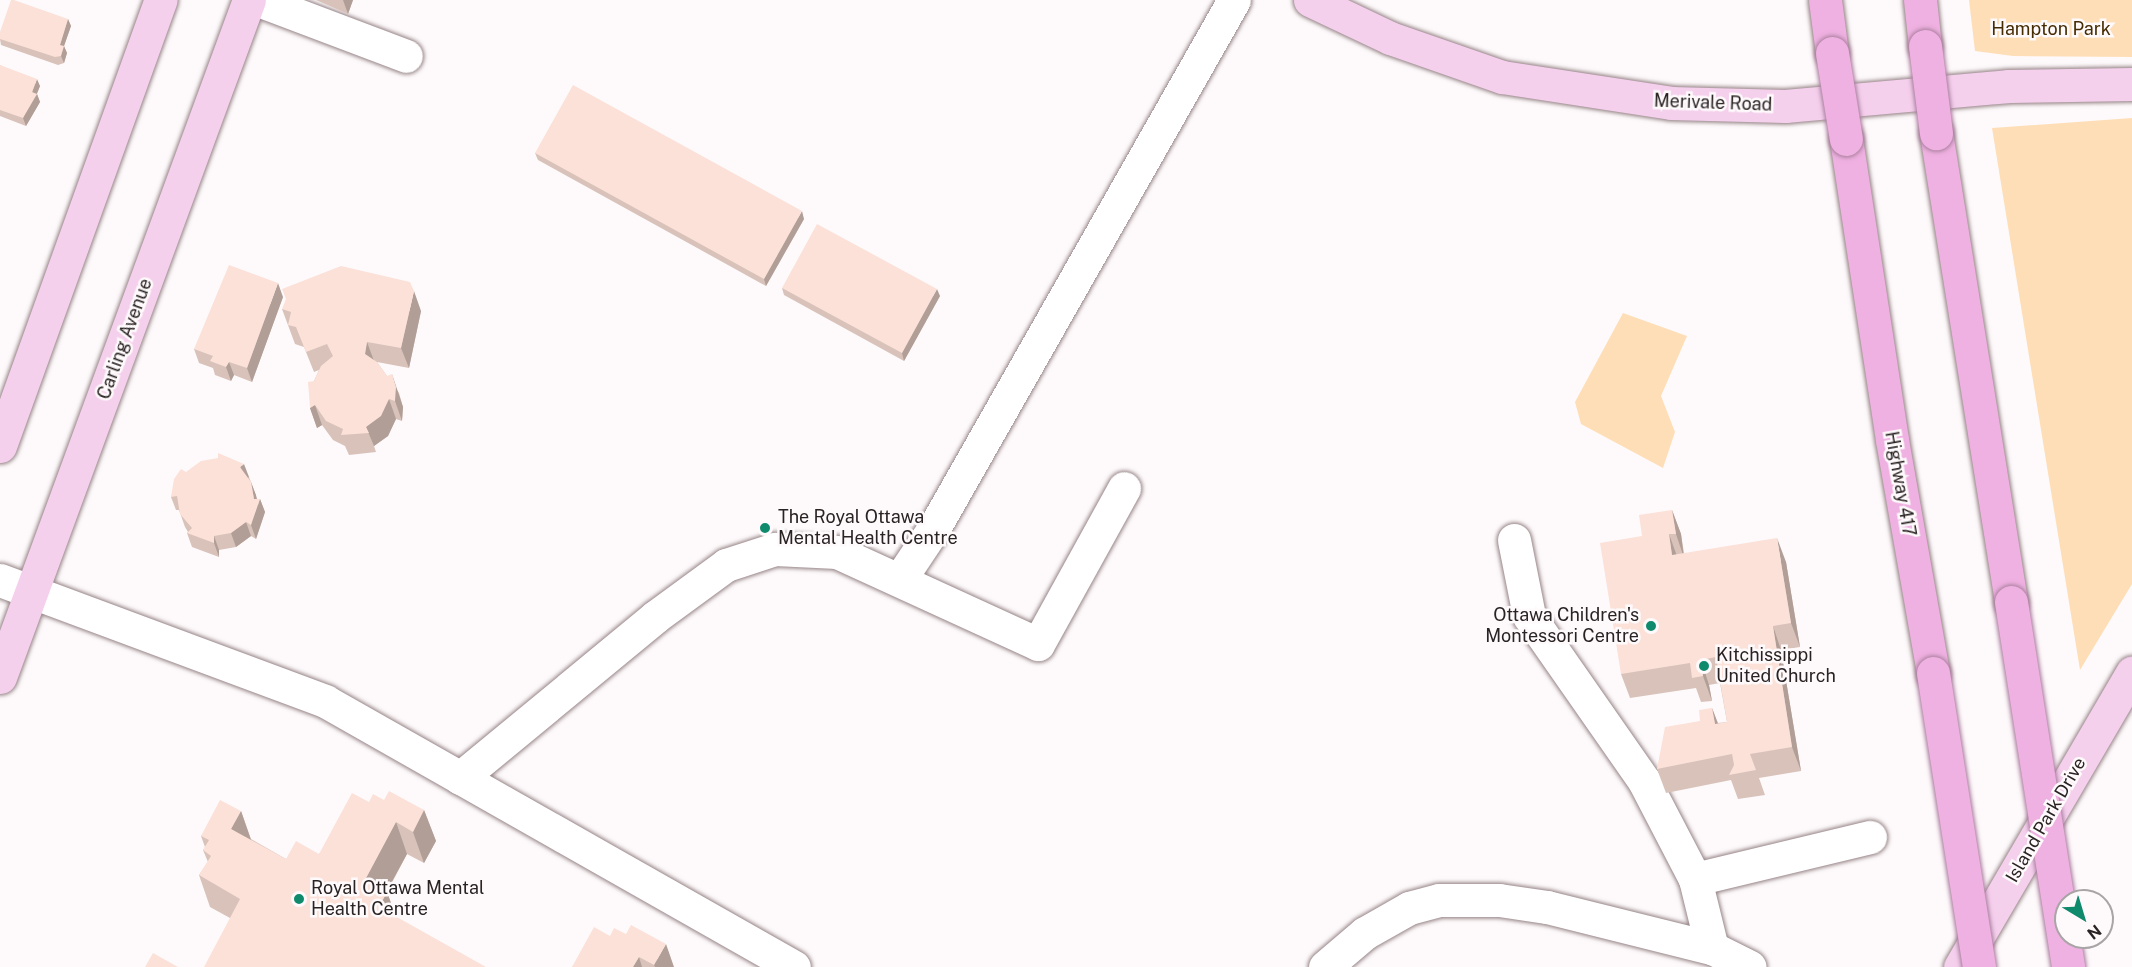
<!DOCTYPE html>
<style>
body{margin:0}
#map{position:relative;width:2132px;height:967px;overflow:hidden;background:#fefafb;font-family:"Public Sans",sans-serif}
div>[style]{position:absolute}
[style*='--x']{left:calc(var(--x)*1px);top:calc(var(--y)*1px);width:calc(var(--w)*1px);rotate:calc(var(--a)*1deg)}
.green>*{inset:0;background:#fedeb7}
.roads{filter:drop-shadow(0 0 2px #968487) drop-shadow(0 0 2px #968487)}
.minor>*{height:33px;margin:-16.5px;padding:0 16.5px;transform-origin:16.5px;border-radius:16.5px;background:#fff}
.major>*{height:33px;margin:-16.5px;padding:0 16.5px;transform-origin:16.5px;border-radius:16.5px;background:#f5d0ed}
.highway>*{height:33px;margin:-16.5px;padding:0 16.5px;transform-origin:16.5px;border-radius:16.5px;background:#efb1e1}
.bridges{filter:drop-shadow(0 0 2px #aa7f9f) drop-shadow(0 0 2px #aa7f9f)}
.highway-bridge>*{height:33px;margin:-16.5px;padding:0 16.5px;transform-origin:16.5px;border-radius:16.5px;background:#efb1e1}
.wall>*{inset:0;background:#d8c2ba}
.shaded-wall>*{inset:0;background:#b09e97}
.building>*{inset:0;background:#fbe1d8}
.dots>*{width:16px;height:16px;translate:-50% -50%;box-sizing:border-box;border:3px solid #fefafb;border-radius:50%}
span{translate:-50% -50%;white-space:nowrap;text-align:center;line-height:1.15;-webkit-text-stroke:5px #fefafb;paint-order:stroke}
.park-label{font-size:18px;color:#462c03}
.street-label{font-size:18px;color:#2a2324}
.poi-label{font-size:18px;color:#2a2324}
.left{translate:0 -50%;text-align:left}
.right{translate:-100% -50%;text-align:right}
.north{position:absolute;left:2054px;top:889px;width:60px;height:60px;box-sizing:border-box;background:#fefafb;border:2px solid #a9a4a5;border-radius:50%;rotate:142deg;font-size:16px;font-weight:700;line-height:24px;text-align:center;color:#2a2324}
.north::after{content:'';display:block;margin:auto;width:21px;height:27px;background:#108a6c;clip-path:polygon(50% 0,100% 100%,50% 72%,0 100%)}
</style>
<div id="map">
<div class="green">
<div style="clip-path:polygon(1969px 0,2132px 0,2132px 57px,2013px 56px,1975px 51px)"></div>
<div style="clip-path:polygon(2132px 118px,2132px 584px,2080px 670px,1992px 128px)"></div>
<div style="clip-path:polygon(1623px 313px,1687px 336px,1661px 396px,1675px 432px,1663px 468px,1581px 424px,1575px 402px)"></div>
</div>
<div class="roads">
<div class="minor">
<div style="--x:258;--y:0;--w:158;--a:20.7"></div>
<div style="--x:1514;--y:540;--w:77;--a:78.8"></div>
<div style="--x:1529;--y:616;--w:201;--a:55.1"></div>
<div style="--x:1644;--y:781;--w:110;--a:62.5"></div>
<div style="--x:1695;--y:879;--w:71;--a:76.2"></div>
<div style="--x:900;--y:579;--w:61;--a:-56.3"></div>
<div style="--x:934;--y:528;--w:607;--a:-60.4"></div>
<div style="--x:0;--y:580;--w:347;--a:20.4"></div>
<div style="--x:325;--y:701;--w:539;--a:29.56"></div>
<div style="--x:460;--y:778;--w:253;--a:-39.5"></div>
<div style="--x:655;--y:617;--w:88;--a:-36.2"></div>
<div style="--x:726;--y:565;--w:52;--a:-18.1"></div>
<div style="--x:775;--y:549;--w:62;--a:2.8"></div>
<div style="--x:837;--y:552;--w:221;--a:24.6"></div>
<div style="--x:1038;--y:644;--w:178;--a:-61.1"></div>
<div style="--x:1695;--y:879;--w:180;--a:-13.5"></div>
<div style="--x:1325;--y:967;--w:52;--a:-40.4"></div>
<div style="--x:1365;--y:933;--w:51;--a:-29.6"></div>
<div style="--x:1409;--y:908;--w:31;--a:-15"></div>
<div style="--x:1439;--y:900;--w:60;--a:0"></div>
<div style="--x:1499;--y:900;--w:49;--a:8.3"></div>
<div style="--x:1547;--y:907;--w:170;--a:14"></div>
<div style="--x:1712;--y:948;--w:42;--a:26.6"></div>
</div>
<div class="major">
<div style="--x:1310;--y:0;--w:89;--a:25.4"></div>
<div style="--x:1390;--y:38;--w:119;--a:19.2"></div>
<div style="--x:1502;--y:77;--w:171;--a:8.7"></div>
<div style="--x:1671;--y:103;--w:114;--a:1.5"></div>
<div style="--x:1785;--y:106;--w:225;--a:-5.1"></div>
<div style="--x:2009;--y:86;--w:123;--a:-0.9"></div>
<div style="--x:0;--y:446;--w:474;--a:-70.2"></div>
<div style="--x:0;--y:677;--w:721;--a:-69.81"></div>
<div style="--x:1960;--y:967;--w:341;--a:-59.7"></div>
</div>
<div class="highway">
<div style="--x:1825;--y:0;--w:53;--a:82.5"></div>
<div style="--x:1920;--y:0;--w:46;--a:83.8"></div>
<div style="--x:1936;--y:133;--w:475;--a:80.9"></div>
<div style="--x:1846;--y:139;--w:304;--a:81.3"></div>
<div style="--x:1892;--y:440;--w:237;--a:80"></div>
</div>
</div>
<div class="bridges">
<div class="highway-bridge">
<div style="--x:1925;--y:46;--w:88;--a:82.8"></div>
<div style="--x:1832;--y:53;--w:87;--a:80.8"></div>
<div style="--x:2011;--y:602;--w:369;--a:81.1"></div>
<div style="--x:1933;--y:673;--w:298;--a:81.1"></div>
</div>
</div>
<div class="wall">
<div style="clip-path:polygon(316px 0,353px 0,348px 14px)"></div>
<div style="clip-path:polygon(68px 19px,71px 26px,64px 46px,67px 53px,64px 63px,58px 65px,1px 45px,0 39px)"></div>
<div style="clip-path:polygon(0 65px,40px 86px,37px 94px,40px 102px,26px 126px,0 116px)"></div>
<div style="clip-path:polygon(535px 153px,804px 219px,766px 286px,538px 160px)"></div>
<div style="clip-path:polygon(782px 288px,940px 296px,904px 361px,784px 295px)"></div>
<div style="clip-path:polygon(283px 297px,252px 382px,234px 375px,231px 381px,215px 375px,213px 368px,199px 363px,194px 349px)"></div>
<div style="clip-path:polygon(282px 309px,421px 311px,409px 368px,377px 362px,399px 393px,403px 407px,402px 421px,396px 419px,388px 436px,374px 446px,376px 452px,349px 455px,345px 446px,333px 440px,322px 425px,317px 428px,310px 408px,314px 381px,319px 370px,314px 372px,304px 347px,295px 344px)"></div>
<div style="clip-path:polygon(186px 472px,249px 477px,251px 482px,257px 499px,260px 499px,265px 512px,256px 539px,251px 536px,236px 547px,219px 550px,219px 557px,192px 547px,187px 533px,188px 532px,185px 527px,179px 510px,176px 510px,171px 497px)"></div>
<div style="clip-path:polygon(1672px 510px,1681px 534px,1684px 553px,1786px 562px,1800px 647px,1781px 650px,1801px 771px,1759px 778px,1765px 795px,1738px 799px,1731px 780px,1666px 793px,1657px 769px,1712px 708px,1718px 723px,1727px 722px,1720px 683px,1709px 685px,1712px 701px,1701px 702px,1696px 688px,1630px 698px,1621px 674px,1642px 536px)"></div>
<div style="clip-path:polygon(384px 800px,424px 810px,436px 841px,424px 863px,407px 854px,387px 892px,396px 916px,230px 918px,210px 907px,199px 875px,208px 862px,203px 850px,205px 847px,201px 836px,241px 811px,251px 839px,286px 859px,319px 854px,369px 802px)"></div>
<div style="clip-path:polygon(610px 936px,674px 967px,572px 967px)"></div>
</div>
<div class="shaded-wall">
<div style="clip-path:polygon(343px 0,353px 0,348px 14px)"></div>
<div style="clip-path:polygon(68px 19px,71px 26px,64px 46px,67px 53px,64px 63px,61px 56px,60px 45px)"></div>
<div style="clip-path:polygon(37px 79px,40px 86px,35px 98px,37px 94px,40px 102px,26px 126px,23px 118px)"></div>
<div style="clip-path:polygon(802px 211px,804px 219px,766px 286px,764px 279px)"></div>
<div style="clip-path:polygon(278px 283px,283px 297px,252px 382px,247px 368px)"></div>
<div style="clip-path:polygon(937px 289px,940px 296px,904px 361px,902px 353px)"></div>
<div style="clip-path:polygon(414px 291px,421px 311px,409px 368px,401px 348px)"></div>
<div style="clip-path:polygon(367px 342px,374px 361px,365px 354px)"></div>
<div style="clip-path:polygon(229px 362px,234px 375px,231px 381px,226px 367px)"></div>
<div style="clip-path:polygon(392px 374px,403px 407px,402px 421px,395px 401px)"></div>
<div style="clip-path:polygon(389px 399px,396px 419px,388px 436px,374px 446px,366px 427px)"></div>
<div style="clip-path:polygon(315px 405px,322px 425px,317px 428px,310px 408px)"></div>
<div style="clip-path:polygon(244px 464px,249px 477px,245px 481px,240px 467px)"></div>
<div style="clip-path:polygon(251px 482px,256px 495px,258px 505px,260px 499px,265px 512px,256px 539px,251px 525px,254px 499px)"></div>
<div style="clip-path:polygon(1672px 510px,1681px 534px,1684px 558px,1676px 534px)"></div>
<div style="clip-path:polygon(246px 522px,251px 536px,236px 547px,231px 533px)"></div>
<div style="clip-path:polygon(1669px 534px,1678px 559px,1672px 555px)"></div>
<div style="clip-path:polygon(214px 536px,219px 550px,219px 557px,214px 543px)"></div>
<div style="clip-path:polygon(1777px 538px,1786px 562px,1800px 647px,1791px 623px)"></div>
<div style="clip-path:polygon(1773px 626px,1781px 650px,1801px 771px,1792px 747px)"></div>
<div style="clip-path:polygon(1701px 660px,1709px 685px,1712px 701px,1703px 676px)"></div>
<div style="clip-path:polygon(1712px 708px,1721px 732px,1715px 724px)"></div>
<div style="clip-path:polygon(424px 810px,436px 841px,424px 863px,413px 832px)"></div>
<div style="clip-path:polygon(241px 811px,252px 843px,231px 829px)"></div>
<div style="clip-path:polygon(396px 822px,407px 854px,376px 911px,365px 880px)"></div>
<div style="clip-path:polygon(387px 892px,398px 923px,379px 907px)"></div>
<div style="clip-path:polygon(666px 944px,674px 967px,655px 967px,654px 965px)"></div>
<div style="clip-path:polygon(639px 957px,642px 967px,633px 967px)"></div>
</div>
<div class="building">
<div style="clip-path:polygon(11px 0,14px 0,68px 19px,60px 45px,64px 46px,61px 56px,55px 57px,0 39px,0 32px)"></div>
<div style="clip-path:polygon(0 65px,37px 79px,32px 92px,37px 94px,23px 118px,0 110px)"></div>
<div style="clip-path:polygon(573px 85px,802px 211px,764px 279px,535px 153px)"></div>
<div style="clip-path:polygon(817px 224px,937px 289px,902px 353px,782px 288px)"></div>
<div style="clip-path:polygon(229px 265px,278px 283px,247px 368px,229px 362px,226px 367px,210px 361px,213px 356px,194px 349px)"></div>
<div style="clip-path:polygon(341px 266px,410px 282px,414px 291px,401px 348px,367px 342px,365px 354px,377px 362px,387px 376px,392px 374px,396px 387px,395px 401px,389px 399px,381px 416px,366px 427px,369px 433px,341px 435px,343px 429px,326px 421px,315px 405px,310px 408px,308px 382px,314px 381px,321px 366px,333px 356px,327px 344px,306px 352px,296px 327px,288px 325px,291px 312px,282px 309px,286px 299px,282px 289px)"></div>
<div style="clip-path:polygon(218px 453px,244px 464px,240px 467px,251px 482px,254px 499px,260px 499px,251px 525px,246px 522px,231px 533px,214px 536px,214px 543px,187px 533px,192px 528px,180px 514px,177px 496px,171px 497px,174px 479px,181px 469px,186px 472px,201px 461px,218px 458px)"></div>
<div style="clip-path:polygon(1672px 510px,1676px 534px,1669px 534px,1672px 555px,1777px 538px,1791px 623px,1773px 626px,1792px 747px,1750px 754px,1756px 770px,1729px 775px,1734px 765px,1732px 754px,1657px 769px,1665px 727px,1700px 721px,1699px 710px,1712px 708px,1715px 724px,1727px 722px,1716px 657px,1701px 660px,1703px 676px,1692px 678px,1690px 663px,1621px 674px,1600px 543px,1642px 536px,1639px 515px)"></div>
<div style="clip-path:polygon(389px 791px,424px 810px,413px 832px,396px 822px,365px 880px,387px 892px,379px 907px,486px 967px,204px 967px,240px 899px,199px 875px,211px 856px,203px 850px,209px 840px,201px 836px,220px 800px,241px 811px,231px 829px,286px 859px,296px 841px,319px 854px,352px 793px,369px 802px,373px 794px,384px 800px)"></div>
<div style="clip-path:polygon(631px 925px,666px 944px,654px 965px,639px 957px,633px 967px,572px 967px,594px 927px,610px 936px,614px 928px,626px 934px)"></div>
<div style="clip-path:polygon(153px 953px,178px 967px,145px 967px)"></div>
</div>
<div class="dots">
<div style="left:765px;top:528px;background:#108a6c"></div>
<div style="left:1651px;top:626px;background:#108a6c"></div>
<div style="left:1704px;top:666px;background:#108a6c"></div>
<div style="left:299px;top:899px;background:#108a6c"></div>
</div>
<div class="park-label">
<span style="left:2051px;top:29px">Hampton Park</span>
</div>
<div class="street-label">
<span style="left:1713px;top:103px;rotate:2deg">Merivale Road</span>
<span style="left:125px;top:339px;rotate:-70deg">Carling Avenue</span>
<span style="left:1900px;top:484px;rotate:80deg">Highway 417</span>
<span style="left:2046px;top:820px;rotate:-60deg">Island Park Drive</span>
</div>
<div class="poi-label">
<span class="left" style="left:778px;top:528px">The Royal Ottawa<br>Mental Health Centre</span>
<span class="right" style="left:1639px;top:626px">Ottawa Children's<br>Montessori Centre</span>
<span class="left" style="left:1716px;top:666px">Kitchissippi<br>United Church</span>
<span class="left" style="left:311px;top:899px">Royal Ottawa Mental<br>Health Centre</span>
</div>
<div class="north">N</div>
</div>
